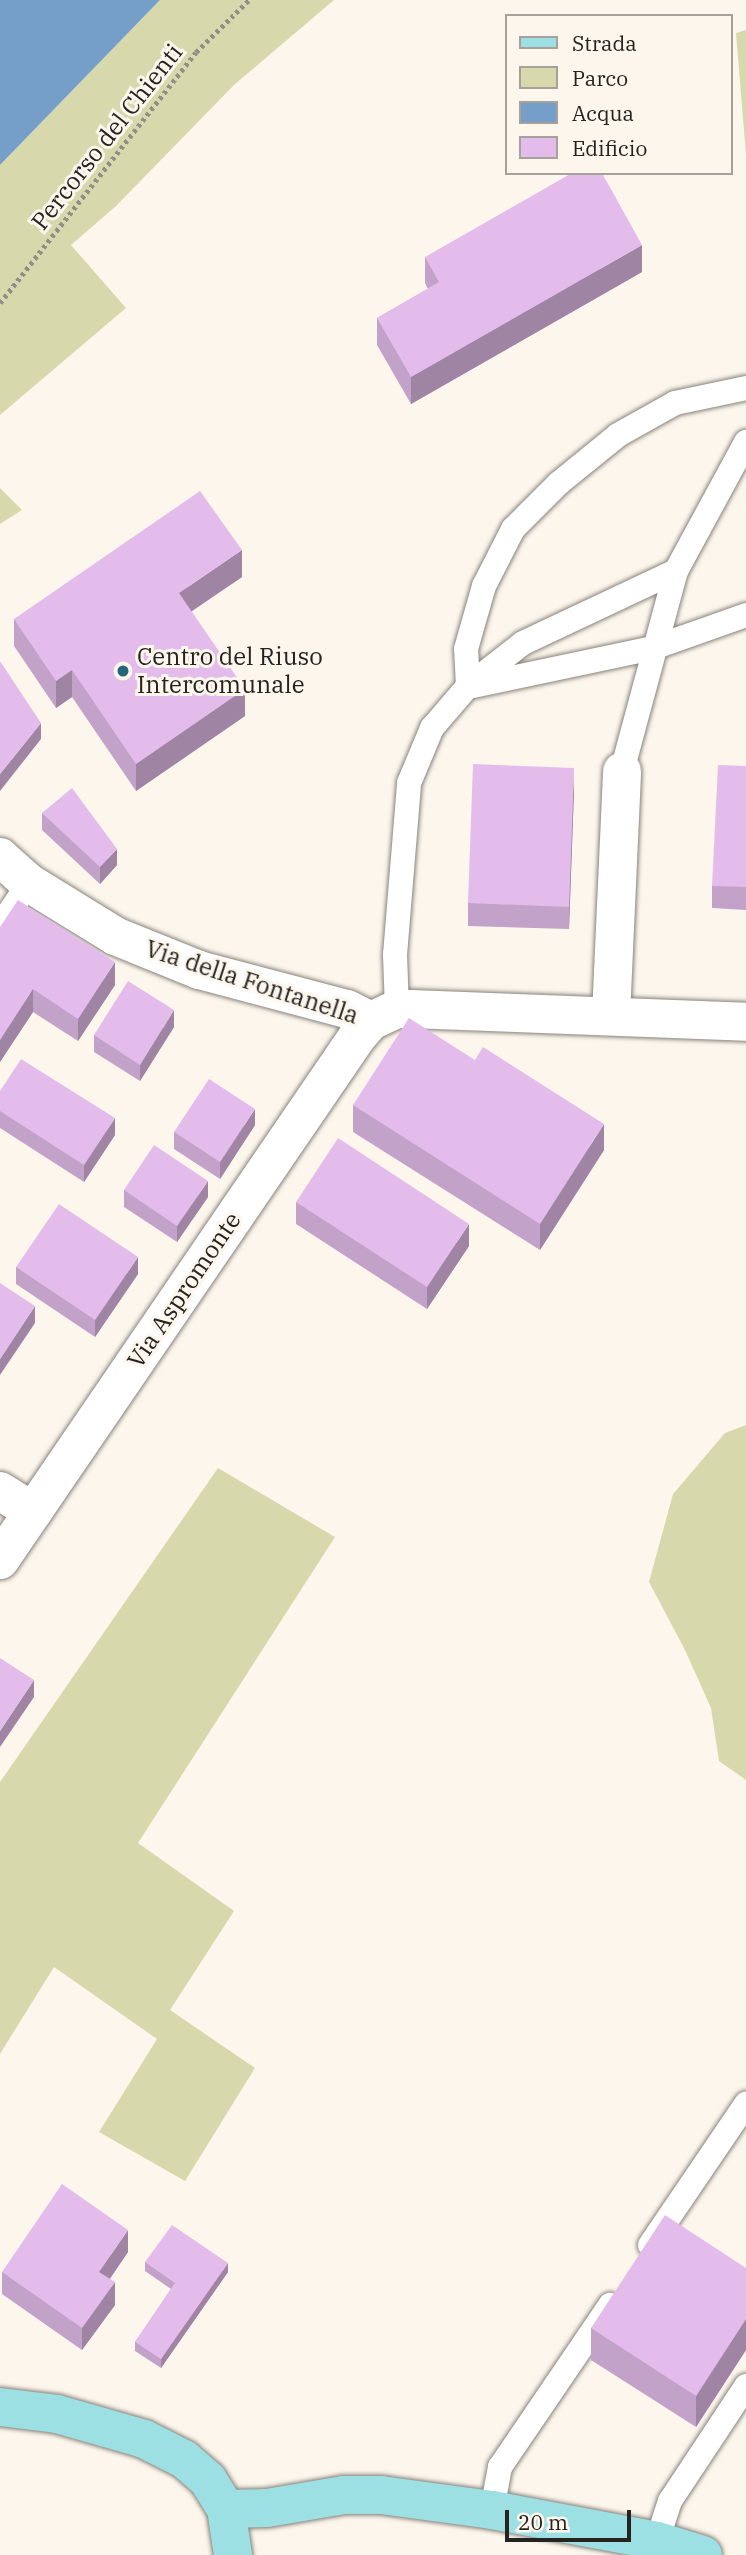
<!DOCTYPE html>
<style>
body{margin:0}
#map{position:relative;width:746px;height:2555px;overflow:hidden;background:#fcf6ed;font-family:"IBM Plex Serif",serif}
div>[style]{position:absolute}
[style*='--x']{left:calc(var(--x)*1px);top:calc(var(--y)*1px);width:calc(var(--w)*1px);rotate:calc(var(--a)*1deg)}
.green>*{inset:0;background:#d7d9ad}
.water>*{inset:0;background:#759fc8}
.path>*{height:4.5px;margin-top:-2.25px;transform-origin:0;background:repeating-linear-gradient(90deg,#928e88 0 3.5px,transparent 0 7px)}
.roads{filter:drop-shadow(0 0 2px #88837b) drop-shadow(0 0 2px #88837b)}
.service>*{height:24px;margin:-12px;padding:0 12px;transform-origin:12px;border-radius:12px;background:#fff}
.minor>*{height:38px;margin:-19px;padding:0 19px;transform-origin:19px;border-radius:19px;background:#fff}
.primary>*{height:38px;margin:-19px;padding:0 19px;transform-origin:19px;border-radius:19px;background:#9de0e3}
.wall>*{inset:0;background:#c3a2ca}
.shaded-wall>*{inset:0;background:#9f84a4}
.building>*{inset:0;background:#e3bceb}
.dots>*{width:19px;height:19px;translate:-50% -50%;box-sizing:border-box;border:4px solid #fcf6ed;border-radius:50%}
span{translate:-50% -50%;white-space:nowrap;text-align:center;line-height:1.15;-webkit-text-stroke:6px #fcf6ed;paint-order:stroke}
.street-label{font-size:24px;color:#252320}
.poi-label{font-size:24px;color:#252320}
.left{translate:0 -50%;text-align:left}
.legend{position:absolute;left:505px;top:14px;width:228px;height:161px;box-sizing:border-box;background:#fcf6ed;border:2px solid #a6a29b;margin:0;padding:9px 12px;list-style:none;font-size:21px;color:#252320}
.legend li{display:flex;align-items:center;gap:14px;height:35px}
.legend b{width:35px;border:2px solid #a6a29b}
.scale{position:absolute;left:505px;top:2510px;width:126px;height:32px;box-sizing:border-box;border:4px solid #252320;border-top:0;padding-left:9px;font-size:21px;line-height:24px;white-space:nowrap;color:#252320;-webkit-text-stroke:5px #fcf6ed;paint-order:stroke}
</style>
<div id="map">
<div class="green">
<div style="clip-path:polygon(160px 0,334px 0,234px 85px,116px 206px,71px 245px,126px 308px,0 415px,0 165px)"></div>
<div style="clip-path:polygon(746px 30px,746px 155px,736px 33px)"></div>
<div style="clip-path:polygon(0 488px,22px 510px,0 524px)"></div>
<div style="clip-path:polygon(746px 1425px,746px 1780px,719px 1761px,711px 1708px,685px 1650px,649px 1582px,673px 1494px,725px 1433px)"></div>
<div style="clip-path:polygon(218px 1468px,335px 1537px,138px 1843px,234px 1911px,170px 2010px,255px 2068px,185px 2181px,99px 2132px,157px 2039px,54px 1967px,0 2054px,0 1782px)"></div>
</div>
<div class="water">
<div style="clip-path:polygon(0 0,160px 0,0 165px)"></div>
</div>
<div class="path">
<div style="--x:0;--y:303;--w:318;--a:-52"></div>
<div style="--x:196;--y:52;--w:74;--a:-44.5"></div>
</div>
<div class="roads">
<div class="service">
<div style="--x:468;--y:686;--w:37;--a:-93"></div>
<div style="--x:466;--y:649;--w:66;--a:-74.1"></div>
<div style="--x:484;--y:586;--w:64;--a:-63"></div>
<div style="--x:513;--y:529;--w:65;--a:-45"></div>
<div style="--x:559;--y:483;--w:76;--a:-39.1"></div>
<div style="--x:618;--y:435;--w:65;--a:-29.3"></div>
<div style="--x:675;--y:403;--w:73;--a:-11.9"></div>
<div style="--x:473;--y:686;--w:184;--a:-11.9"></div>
<div style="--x:653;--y:648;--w:99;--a:-19.5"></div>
<div style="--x:622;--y:771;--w:207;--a:-74.9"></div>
<div style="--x:676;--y:571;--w:147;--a:-61.5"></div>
<div style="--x:0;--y:926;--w:52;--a:-56"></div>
<div style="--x:397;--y:1009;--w:54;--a:-92.1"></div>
<div style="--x:395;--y:955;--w:173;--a:-85.3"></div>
<div style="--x:409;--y:783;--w:60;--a:-67.3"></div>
<div style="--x:432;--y:728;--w:55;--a:-49.4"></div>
<div style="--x:468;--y:686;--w:70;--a:-38"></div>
<div style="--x:523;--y:643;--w:169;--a:-25.2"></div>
<div style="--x:650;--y:2245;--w:171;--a:-55.8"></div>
<div style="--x:492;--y:2510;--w:44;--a:-79.5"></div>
<div style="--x:500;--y:2467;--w:196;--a:-55.8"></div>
<div style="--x:657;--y:2541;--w:42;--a:-72"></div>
<div style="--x:670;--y:2501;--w:138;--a:-56.5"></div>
</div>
<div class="minor">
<div style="--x:0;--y:857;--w:39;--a:42"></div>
<div style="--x:29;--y:883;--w:101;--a:31.6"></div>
<div style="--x:115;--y:936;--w:91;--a:22"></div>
<div style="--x:199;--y:970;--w:153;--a:14.8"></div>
<div style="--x:347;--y:1009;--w:27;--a:27"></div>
<div style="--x:611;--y:1016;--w:245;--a:-87.4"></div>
<div style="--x:0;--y:1491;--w:39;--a:32"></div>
<div style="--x:0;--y:1560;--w:633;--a:-55.68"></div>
<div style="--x:357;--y:1037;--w:21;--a:-49"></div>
<div style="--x:371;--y:1021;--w:29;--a:-25"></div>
<div style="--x:397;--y:1009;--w:14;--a:0"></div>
<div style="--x:411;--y:1009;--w:335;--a:2.2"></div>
</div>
<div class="primary">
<div style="--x:0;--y:2407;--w:57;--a:7"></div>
<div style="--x:57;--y:2414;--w:91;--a:16"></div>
<div style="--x:144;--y:2439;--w:45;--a:26.6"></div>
<div style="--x:184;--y:2459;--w:32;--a:41"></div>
<div style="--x:208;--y:2480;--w:34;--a:58"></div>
<div style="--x:226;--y:2509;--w:47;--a:81.3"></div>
<div style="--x:226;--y:2509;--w:41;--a:-1.4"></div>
<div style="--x:267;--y:2508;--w:78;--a:-9.6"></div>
<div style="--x:344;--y:2495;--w:37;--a:0"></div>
<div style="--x:381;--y:2495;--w:112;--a:7.7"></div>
<div style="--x:492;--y:2510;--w:168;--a:10.6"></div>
<div style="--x:657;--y:2541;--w:48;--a:16.9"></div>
</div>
</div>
<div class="wall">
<div style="clip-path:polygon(425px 257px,642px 272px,411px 404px,377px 345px,377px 318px,428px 289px,425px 283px)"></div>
<div style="clip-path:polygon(242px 577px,191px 611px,245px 716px,136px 791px,72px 697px,56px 708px,14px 646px,14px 619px)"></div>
<div style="clip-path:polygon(746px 766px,746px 910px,712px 908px,712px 886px)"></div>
<div style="clip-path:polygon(574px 790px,569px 929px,468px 926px,468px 903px)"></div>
<div style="clip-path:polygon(42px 813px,117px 865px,100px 884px,42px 830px)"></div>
<div style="clip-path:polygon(0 927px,115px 985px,78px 1041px,33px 1012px,0 1062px)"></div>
<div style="clip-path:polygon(174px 1027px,140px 1081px,94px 1052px,94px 1035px)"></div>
<div style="clip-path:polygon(0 1091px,115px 1135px,84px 1182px,0 1128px)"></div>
<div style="clip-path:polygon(353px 1105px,604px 1150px,540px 1250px,353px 1132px)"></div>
<div style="clip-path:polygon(255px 1125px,220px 1179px,174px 1149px,174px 1132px)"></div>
<div style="clip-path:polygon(124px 1190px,208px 1197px,177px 1242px,124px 1207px)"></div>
<div style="clip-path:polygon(296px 1202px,469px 1246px,427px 1309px,296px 1224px)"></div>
<div style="clip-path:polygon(16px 1267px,138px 1274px,95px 1337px,16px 1284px)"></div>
<div style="clip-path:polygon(128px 2252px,110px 2279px,115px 2305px,82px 2350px,2px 2294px,2px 2272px)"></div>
<div style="clip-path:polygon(145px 2262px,228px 2272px,161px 2368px,135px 2351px,135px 2342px,171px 2289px,145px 2271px)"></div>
<div style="clip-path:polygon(746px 2268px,746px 2350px,696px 2427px,591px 2360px,591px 2328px)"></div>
</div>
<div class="shaded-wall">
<div style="clip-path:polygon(642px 245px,642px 272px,411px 404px,411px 377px)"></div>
<div style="clip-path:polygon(242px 550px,242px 577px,179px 620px,179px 593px)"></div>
<div style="clip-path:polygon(72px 670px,72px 697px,56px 708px,56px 681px)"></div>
<div style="clip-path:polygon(245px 689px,245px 716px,136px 791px,136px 764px)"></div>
<div style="clip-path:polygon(41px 723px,41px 739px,0 791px,0 774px)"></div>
<div style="clip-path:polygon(574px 768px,574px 790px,569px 929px,569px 907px)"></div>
<div style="clip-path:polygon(117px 849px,117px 865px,100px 884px,100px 867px)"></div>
<div style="clip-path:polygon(115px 962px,115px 985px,78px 1041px,78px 1019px)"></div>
<div style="clip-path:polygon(33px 989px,33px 1012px,0 1062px,0 1040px)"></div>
<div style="clip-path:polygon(174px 1010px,174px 1027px,140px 1081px,140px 1065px)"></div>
<div style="clip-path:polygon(255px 1109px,255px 1125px,220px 1179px,220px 1162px)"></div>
<div style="clip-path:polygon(115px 1118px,115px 1135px,84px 1182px,84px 1165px)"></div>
<div style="clip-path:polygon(604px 1124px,604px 1150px,540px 1250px,540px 1224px)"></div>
<div style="clip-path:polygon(208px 1181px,208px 1197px,177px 1242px,177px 1226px)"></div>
<div style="clip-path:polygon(469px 1224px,469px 1246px,427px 1309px,427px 1287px)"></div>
<div style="clip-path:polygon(138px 1257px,138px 1274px,95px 1337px,95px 1320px)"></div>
<div style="clip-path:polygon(35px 1306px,35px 1323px,0 1375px,0 1359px)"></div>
<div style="clip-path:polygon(34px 1680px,34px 1697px,0 1747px,0 1731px)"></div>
<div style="clip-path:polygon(128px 2230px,128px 2252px,99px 2294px,99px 2272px)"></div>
<div style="clip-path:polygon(228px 2263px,228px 2272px,161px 2368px,161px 2359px)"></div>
<div style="clip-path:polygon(115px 2282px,115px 2305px,82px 2350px,82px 2328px)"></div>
<div style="clip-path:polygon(746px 2319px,746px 2350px,696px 2427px,696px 2396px)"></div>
</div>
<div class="building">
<div style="clip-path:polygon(572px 173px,602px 173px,642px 245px,411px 377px,377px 318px,439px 282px,425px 257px)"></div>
<div style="clip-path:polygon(200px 491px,242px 550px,179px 593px,245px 689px,136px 764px,72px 670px,56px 681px,14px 619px)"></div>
<div style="clip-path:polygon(0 661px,41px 723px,0 774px)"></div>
<div style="clip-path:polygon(473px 764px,574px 768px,569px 907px,468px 903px)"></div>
<div style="clip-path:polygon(718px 765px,746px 766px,746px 887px,712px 886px)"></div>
<div style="clip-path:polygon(72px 788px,117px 849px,100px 867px,42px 813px)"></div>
<div style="clip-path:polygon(18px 900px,115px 962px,78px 1019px,33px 989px,0 1040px,0 927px)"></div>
<div style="clip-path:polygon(128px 981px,174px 1010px,140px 1065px,94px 1035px)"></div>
<div style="clip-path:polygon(409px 1018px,475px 1060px,483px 1047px,604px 1124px,540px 1224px,353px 1105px)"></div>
<div style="clip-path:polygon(21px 1059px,115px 1118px,84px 1165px,0 1111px,0 1091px)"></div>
<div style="clip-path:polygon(209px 1079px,255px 1109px,220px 1162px,174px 1132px)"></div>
<div style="clip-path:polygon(338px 1138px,469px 1224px,427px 1287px,296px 1202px)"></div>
<div style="clip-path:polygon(154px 1145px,208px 1181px,177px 1226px,124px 1190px)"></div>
<div style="clip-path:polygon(59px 1204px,138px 1257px,95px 1320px,16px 1267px)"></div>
<div style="clip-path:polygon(0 1283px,35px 1306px,0 1359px)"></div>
<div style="clip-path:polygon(0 1658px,34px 1680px,0 1731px)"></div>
<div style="clip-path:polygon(62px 2184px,128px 2230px,99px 2272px,115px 2282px,82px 2328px,2px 2272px)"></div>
<div style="clip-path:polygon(665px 2215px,746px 2268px,746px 2319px,696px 2396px,591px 2328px)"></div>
<div style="clip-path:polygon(172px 2225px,228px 2263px,161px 2359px,135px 2342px,175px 2283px,145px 2262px)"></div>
</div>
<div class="dots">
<div style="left:123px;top:671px;background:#246679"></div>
</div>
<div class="street-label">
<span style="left:107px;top:137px;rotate:-52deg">Percorso del Chienti</span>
<span style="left:252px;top:982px;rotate:18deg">Via della Fontanella</span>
<span style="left:184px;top:1290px;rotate:-56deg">Via Aspromonte</span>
</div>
<div class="poi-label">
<span class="left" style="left:137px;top:671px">Centro del Riuso<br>Intercomunale</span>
</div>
<ul class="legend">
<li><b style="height:9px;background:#9de0e3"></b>Strada</li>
<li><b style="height:19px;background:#d7d9ad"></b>Parco</li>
<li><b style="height:19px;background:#759fc8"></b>Acqua</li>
<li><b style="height:19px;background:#e3bceb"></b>Edificio</li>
</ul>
<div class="scale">20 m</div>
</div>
